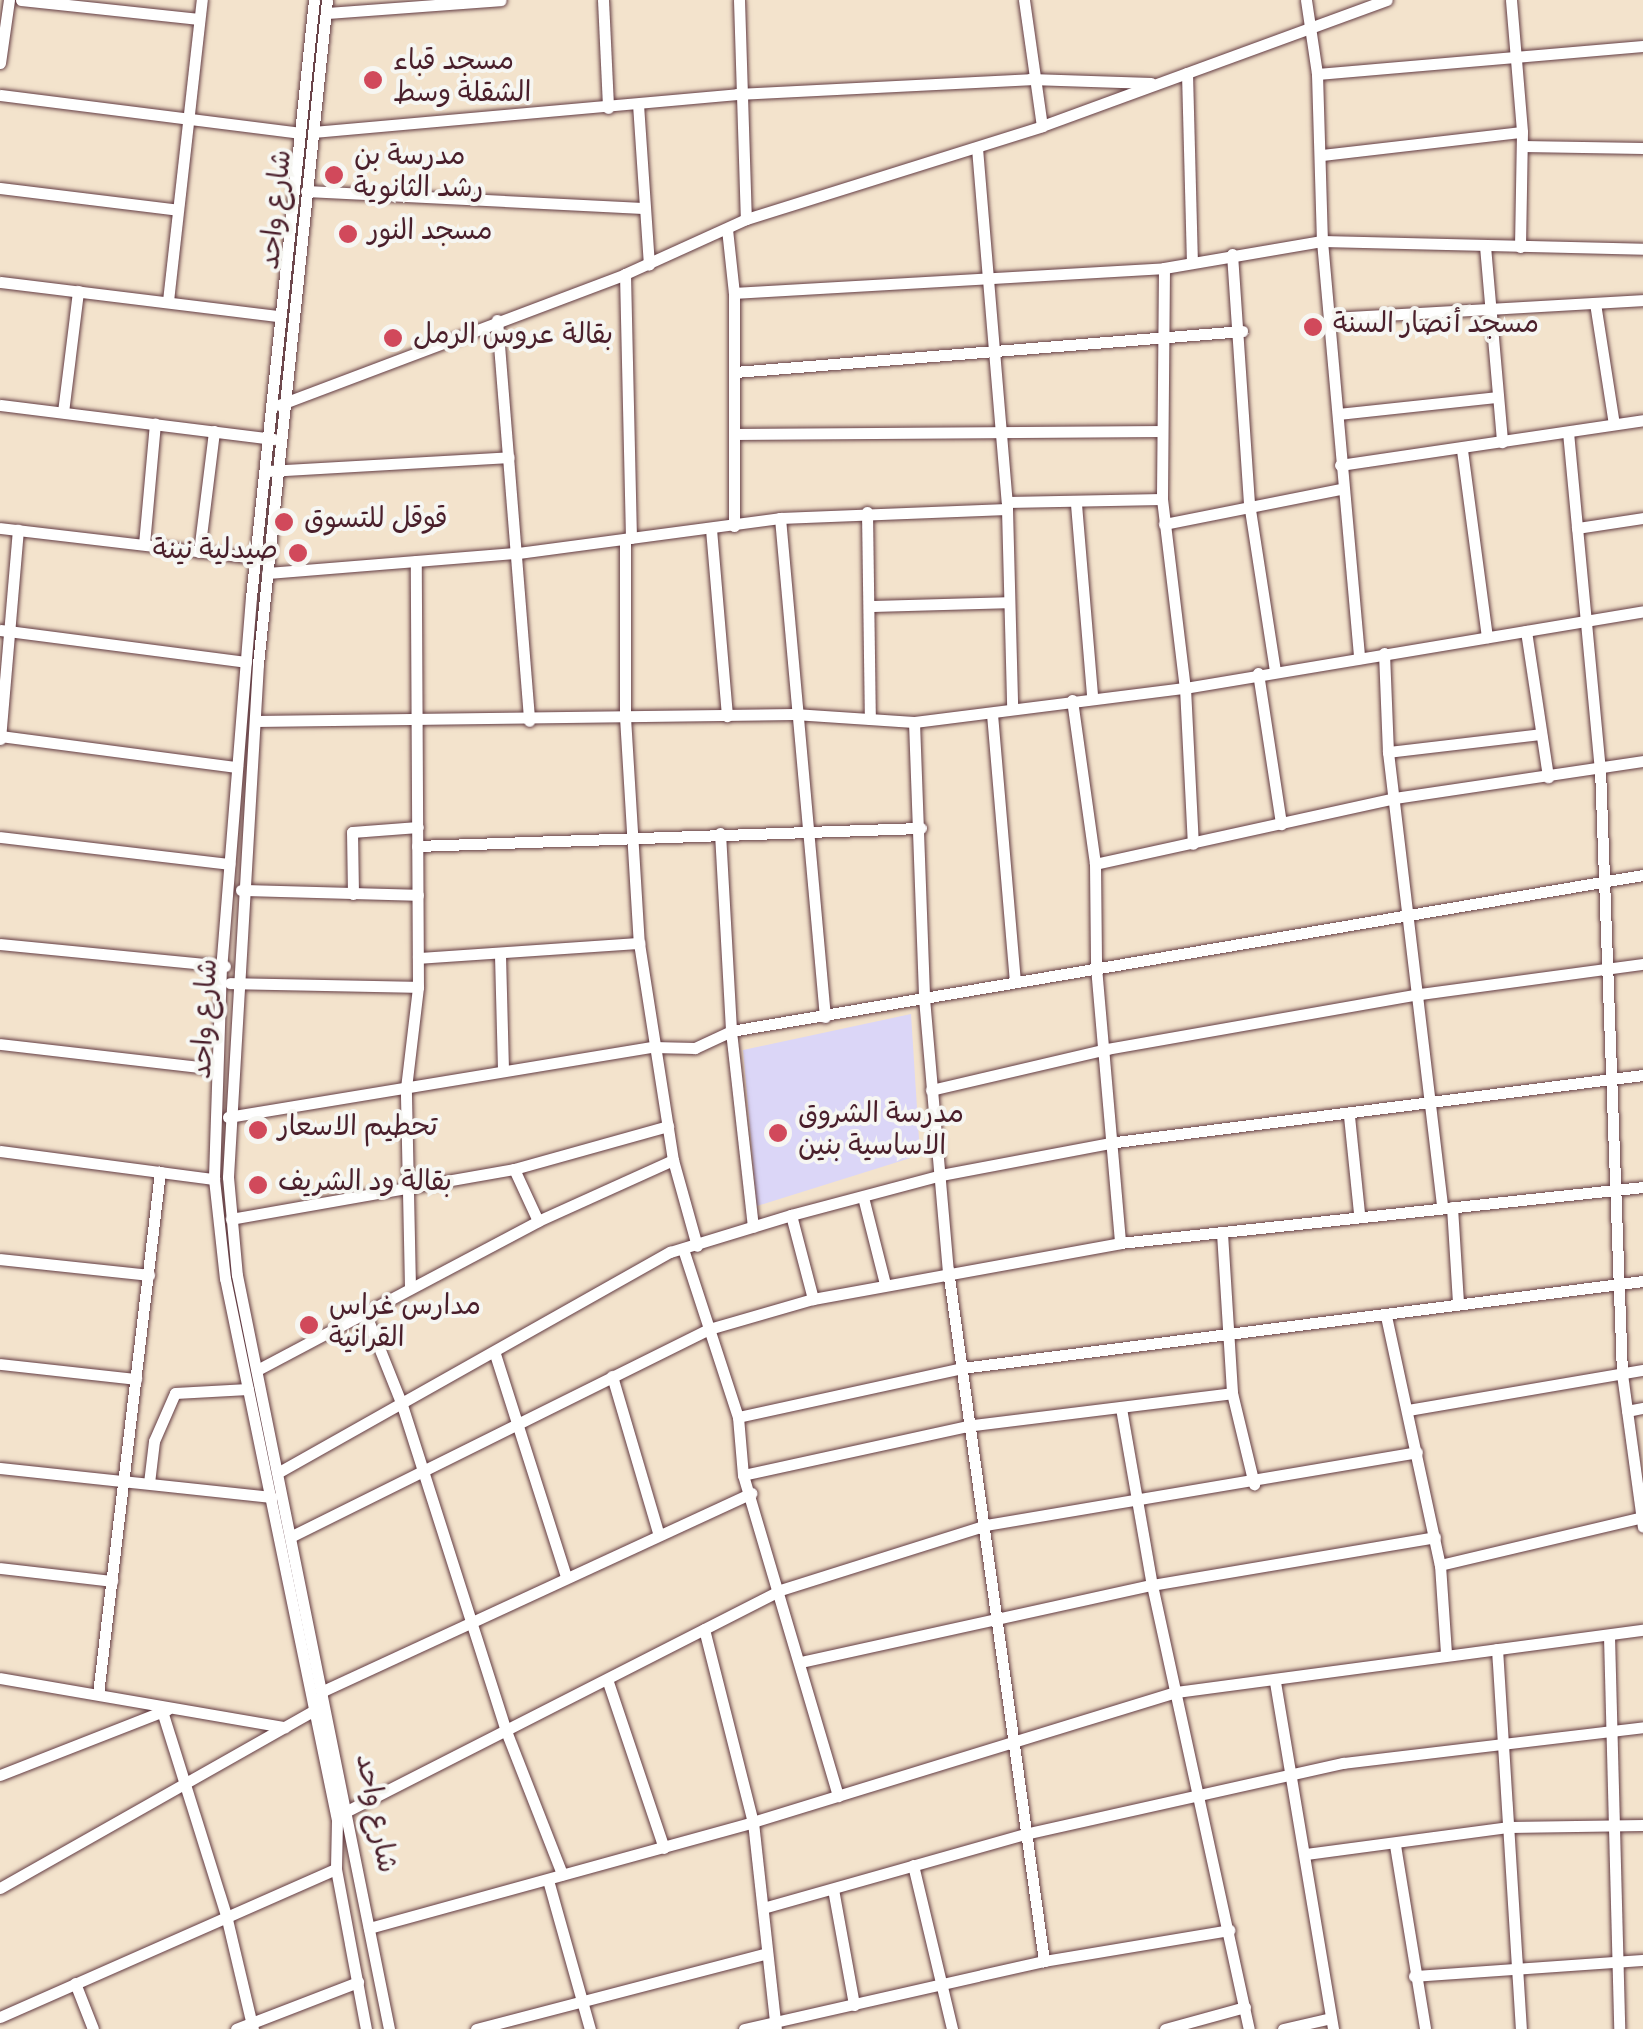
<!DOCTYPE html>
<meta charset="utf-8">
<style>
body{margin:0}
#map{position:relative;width:1643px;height:2029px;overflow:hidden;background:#f3e3cc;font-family:"Gochi Hand","Playpen Sans Arabic",sans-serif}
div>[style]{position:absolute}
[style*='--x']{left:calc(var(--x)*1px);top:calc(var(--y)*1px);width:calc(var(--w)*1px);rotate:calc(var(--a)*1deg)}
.built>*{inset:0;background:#dbd6f7}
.roads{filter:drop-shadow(0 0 2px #633c43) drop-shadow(0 0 2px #633c43)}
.minor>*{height:11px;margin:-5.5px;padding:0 5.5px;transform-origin:5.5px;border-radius:5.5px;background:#fff}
.dots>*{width:28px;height:28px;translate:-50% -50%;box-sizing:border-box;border:5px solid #f6f6f2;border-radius:50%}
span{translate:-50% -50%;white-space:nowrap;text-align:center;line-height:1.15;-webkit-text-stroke:8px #f6f6f2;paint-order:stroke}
.poi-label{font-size:28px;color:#4a1f2b}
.left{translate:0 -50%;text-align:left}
.right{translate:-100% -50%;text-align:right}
.street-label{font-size:28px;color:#4a1f2b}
</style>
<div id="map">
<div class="built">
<div style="clip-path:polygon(911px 1014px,920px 1155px,757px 1206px,743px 1050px)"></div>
</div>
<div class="roads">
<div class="minor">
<div style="--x:21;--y:0;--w:179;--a:6.1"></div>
<div style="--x:314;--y:0;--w:600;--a:96.02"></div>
<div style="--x:251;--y:597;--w:370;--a:94.6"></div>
<div style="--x:221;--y:966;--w:213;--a:91.9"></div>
<div style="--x:214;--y:1179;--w:100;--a:83.7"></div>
<div style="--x:225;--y:1278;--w:553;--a:78.32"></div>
<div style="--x:337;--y:1820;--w:49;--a:91.2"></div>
<div style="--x:336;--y:1869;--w:163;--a:79.4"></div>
<div style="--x:327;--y:0;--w:668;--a:95.93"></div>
<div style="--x:258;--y:664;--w:514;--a:93.35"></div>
<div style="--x:228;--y:1177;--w:98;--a:84.8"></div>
<div style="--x:237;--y:1275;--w:769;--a:78.6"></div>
<div style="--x:603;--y:0;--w:108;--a:87.3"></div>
<div style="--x:739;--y:0;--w:219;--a:88.2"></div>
<div style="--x:1024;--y:0;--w:127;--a:81.9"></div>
<div style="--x:1306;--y:0;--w:75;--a:81.5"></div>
<div style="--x:1317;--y:74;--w:167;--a:88.3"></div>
<div style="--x:1322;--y:241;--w:419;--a:84.9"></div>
<div style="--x:1511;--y:0;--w:132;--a:85.2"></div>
<div style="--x:1522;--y:132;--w:115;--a:91"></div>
<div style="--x:326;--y:13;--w:175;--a:-4.2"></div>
<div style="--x:0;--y:63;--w:64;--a:-81.9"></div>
<div style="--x:1187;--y:73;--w:187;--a:88.5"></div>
<div style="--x:1317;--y:74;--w:327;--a:-4.9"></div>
<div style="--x:0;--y:95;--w:302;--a:7.2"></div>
<div style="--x:638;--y:104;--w:161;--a:86.1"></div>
<div style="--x:313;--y:132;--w:426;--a:-5.1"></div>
<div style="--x:737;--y:94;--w:293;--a:-2.9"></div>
<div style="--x:1030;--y:79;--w:121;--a:1.9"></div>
<div style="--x:1522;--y:146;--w:121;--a:0.9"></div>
<div style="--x:977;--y:148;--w:355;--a:85.2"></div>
<div style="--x:1322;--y:155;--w:201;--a:-6.6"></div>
<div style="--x:0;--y:188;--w:179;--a:7"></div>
<div style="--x:306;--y:191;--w:337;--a:2.9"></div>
<div style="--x:727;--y:229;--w:64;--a:83.8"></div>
<div style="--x:734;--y:293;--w:233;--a:90"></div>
<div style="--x:1485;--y:246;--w:197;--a:85"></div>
<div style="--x:1232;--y:254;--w:250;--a:86.1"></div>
<div style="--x:1249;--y:503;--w:170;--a:81.2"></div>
<div style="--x:1164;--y:268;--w:231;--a:90.5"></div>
<div style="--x:1162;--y:499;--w:190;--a:83.1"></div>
<div style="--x:1185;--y:688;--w:156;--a:87.1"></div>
<div style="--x:625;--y:274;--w:264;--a:88.7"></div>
<div style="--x:0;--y:282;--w:280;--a:7"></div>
<div style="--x:734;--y:293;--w:431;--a:-3.3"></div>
<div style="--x:1164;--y:268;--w:160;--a:-9.7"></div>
<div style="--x:1322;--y:241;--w:321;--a:1.4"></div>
<div style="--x:168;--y:301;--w:303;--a:-83.6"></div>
<div style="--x:1595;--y:303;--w:122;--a:81.1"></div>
<div style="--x:1333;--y:318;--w:311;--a:-3.3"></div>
<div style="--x:497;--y:320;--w:402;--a:85.4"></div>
<div style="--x:735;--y:372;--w:509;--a:-4.62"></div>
<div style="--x:0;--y:405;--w:276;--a:7.1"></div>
<div style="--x:279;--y:405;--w:370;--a:-20.7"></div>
<div style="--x:625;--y:274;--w:133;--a:-24.4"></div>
<div style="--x:746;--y:219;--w:310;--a:-17.4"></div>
<div style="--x:1042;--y:126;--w:367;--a:-20.1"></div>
<div style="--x:63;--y:412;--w:122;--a:-82.9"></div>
<div style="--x:1338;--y:414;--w:161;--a:-6.1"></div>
<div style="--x:1568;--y:432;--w:338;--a:84.6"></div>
<div style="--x:1600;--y:768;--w:606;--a:87.92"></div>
<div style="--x:1622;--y:1374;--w:154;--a:82.2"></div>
<div style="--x:737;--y:434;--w:422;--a:-0.4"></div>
<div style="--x:1462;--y:450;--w:189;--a:82.4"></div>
<div style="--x:1340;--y:465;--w:306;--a:-8.4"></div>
<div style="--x:269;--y:471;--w:240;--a:-3.3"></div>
<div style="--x:1076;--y:504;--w:193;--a:85.2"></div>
<div style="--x:1007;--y:509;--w:197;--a:88.5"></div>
<div style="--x:867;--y:512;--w:207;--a:89.2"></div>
<div style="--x:780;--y:518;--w:501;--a:84.85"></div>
<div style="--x:1164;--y:524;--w:180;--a:-11.2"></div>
<div style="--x:0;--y:528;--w:257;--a:6.7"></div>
<div style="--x:1577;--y:528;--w:67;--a:-8.6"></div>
<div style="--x:711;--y:529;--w:188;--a:85.1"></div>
<div style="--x:625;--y:540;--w:177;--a:90"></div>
<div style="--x:625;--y:717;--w:226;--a:86.5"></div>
<div style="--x:639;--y:943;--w:220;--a:81.1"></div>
<div style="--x:673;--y:1160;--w:89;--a:74.4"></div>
<div style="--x:144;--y:544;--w:121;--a:-84.8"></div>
<div style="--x:199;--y:552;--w:122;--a:-82.9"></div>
<div style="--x:267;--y:573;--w:252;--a:-4.6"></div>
<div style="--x:518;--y:553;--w:264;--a:-7.6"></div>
<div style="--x:780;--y:518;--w:227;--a:-2.3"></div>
<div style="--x:1007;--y:509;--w:7;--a:-90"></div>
<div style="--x:1007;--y:502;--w:155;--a:-1.1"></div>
<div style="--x:869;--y:606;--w:140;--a:-1.6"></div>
<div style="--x:0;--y:630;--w:248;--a:7.4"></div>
<div style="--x:1526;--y:631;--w:148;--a:81.4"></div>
<div style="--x:1384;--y:653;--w:99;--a:87.7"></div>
<div style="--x:1388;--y:752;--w:458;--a:83.2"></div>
<div style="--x:1258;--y:673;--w:153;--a:81.3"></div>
<div style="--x:1072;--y:700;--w:166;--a:82"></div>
<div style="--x:1095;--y:864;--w:103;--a:89.4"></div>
<div style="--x:1096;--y:967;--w:277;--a:85"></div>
<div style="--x:992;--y:714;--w:268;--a:85.1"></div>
<div style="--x:255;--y:721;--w:539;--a:-0.74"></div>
<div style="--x:794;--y:714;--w:120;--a:3.8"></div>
<div style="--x:914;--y:722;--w:273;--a:-7.2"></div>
<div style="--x:1185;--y:688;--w:464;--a:-9.5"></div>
<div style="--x:914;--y:722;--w:276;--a:87.9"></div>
<div style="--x:924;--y:998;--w:273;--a:85"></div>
<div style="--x:948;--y:1270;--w:698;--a:82.09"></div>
<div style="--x:0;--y:736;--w:239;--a:7.5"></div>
<div style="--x:0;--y:739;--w:210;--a:-85.1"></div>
<div style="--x:1388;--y:752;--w:154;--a:-6.7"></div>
<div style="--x:720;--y:833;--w:198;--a:86.8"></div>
<div style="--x:731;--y:1031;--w:197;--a:83.6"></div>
<div style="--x:0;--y:837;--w:231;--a:6.7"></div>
<div style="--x:417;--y:846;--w:504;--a:-2.05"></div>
<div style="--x:1095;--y:864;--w:307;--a:-12.4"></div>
<div style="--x:1395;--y:798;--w:251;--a:-8.5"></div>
<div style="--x:241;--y:890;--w:177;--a:1.6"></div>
<div style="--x:353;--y:894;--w:62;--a:-90.9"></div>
<div style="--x:352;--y:832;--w:66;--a:-4.3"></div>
<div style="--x:0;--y:944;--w:226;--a:5.6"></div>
<div style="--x:500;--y:955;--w:116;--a:88.5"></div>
<div style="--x:418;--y:958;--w:222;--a:-3.9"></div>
<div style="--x:230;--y:983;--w:188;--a:1.2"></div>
<div style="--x:0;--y:1044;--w:217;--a:6.6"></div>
<div style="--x:931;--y:1090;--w:181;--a:-13.1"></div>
<div style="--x:1107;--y:1049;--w:318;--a:-10"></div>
<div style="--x:1420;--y:994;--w:225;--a:-7.7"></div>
<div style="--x:1349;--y:1116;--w:98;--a:84.1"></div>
<div style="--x:228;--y:1117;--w:431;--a:-9.4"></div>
<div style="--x:653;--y:1047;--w:42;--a:1.4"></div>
<div style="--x:695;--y:1048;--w:40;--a:-25"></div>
<div style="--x:731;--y:1031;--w:925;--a:-9.71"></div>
<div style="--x:0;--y:1151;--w:216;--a:7.5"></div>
<div style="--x:514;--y:1169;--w:57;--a:65.2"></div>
<div style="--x:863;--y:1197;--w:90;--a:75.8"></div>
<div style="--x:1452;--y:1207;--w:96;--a:86.4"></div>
<div style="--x:791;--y:1215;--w:87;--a:75.3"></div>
<div style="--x:231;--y:1219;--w:287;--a:-10"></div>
<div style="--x:514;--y:1169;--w:160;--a:-15.6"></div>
<div style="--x:1222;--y:1233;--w:160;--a:86.4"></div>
<div style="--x:1232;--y:1393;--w:94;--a:76.4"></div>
<div style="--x:684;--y:1252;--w:174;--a:71.9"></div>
<div style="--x:738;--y:1417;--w:58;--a:85.1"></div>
<div style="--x:743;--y:1475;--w:335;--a:73.5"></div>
<div style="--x:0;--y:1259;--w:150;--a:6.1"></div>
<div style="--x:410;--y:1287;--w:199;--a:-91.2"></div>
<div style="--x:406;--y:1088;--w:102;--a:-83.2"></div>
<div style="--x:418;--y:987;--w:426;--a:-90.3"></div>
<div style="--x:366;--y:1315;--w:97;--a:68.2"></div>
<div style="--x:402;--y:1405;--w:342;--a:72.3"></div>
<div style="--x:506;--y:1731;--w:154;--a:68.6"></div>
<div style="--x:1386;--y:1316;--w:255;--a:77.8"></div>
<div style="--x:1440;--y:1565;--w:88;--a:86.1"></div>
<div style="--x:495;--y:1354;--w:231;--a:72.3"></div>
<div style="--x:0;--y:1364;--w:137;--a:6.3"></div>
<div style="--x:257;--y:1370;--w:318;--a:-27.9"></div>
<div style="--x:538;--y:1221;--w:148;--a:-24.3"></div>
<div style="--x:612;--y:1376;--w:163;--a:73.6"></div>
<div style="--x:1121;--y:1408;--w:180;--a:80.1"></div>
<div style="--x:1152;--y:1585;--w:454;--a:77.7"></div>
<div style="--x:1408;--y:1410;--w:238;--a:-9.7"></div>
<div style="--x:1627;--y:1411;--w:16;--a:-11"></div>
<div style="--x:738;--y:1417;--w:229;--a:-12.3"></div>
<div style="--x:962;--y:1368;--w:687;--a:-7.28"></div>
<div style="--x:0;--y:1468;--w:273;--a:6.1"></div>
<div style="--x:279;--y:1472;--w:449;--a:-29.4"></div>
<div style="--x:670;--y:1252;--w:127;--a:-17"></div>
<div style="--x:791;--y:1215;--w:155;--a:-14.9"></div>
<div style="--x:941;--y:1175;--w:178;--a:-10.7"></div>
<div style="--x:1116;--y:1142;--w:531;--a:-7.25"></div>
<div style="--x:743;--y:1475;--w:235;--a:-12.3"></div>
<div style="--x:973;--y:1425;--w:261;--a:-7"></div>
<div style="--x:149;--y:1483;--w:42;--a:-83.2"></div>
<div style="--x:154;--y:1441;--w:52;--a:-66.4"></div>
<div style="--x:175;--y:1393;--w:73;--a:-3.1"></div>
<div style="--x:292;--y:1536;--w:466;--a:-26.4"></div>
<div style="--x:709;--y:1329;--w:108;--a:-16.1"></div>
<div style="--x:813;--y:1299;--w:312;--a:-10.3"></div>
<div style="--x:1120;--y:1243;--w:526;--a:-6.11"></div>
<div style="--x:1440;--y:1565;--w:209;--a:-13.3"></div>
<div style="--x:0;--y:1568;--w:113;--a:6.6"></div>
<div style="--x:704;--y:1629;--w:199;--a:75.8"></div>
<div style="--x:753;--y:1822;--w:208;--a:83.7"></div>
<div style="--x:1609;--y:1636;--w:393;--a:88.5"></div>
<div style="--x:1497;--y:1649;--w:381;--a:86.4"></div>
<div style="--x:801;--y:1662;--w:359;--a:-12.4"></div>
<div style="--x:1152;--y:1585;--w:287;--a:-9.6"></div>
<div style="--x:0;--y:1678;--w:289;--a:9.8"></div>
<div style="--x:608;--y:1682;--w:175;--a:71.4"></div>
<div style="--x:1275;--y:1682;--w:352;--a:80.5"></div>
<div style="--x:98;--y:1694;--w:526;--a:-83.23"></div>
<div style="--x:162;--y:1711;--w:214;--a:72.6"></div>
<div style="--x:226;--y:1915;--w:117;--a:76.7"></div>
<div style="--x:0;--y:1775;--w:180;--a:-21.4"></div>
<div style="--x:347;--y:1811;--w:486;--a:-27"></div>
<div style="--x:780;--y:1590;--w:216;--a:-17.5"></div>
<div style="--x:986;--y:1525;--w:437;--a:-9.6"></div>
<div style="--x:1395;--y:1845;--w:186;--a:80.7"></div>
<div style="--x:1306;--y:1854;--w:205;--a:-7.6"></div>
<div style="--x:1509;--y:1827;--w:134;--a:-0.9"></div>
<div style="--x:913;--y:1865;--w:169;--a:76.6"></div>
<div style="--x:548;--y:1880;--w:155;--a:74.3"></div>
<div style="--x:0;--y:1888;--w:362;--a:-29.5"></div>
<div style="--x:315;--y:1710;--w:21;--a:-67"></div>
<div style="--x:323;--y:1691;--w:472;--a:-24.8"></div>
<div style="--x:833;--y:1889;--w:118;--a:79.7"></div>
<div style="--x:763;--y:1908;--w:272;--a:-15.8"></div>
<div style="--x:1025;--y:1834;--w:326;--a:-12.6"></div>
<div style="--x:1343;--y:1763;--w:302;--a:-6.8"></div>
<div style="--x:369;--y:1928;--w:398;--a:-15.4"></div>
<div style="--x:753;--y:1822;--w:443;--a:-17.1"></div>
<div style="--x:1176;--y:1692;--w:471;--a:-7.6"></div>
<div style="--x:1414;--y:1976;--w:230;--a:-4"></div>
<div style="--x:75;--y:1983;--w:49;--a:68.6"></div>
<div style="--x:0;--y:2017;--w:367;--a:-23.8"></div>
<div style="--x:236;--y:2029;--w:131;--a:-21.1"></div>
<div style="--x:476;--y:2029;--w:298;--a:-14.6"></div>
<div style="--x:744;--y:2029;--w:308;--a:-12.8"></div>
<div style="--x:1044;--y:1961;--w:188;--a:-9.5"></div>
<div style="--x:1165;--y:2029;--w:83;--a:-15.4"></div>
<div style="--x:1283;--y:2029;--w:49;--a:-12.9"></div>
</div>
</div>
<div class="dots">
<div style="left:373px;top:80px;background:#d1495b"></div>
<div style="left:334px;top:175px;background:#d1495b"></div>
<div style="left:348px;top:234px;background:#d1495b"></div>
<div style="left:1313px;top:327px;background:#d1495b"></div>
<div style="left:393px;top:338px;background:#d1495b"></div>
<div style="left:284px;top:522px;background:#d1495b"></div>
<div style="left:298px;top:553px;background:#d1495b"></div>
<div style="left:258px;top:1130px;background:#d1495b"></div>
<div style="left:778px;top:1133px;background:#d1495b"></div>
<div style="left:258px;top:1185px;background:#d1495b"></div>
<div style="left:309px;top:1325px;background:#d1495b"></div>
</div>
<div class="poi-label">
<span class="left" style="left:393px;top:80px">مسجد قباء<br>الشقلة وسط</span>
<span class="left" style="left:354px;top:175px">مدرسة بن<br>رشد الثانوية</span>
<span class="left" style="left:368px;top:234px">مسجد النور</span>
<span class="left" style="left:1333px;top:327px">مسجد أنصار السنة</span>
<span class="left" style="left:413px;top:338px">بقالة عروس الرمل</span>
<span class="left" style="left:304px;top:522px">قوقل للتسوق</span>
<span class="right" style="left:278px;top:553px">صيدلية نينة</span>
<span class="left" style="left:798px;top:1133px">مدرسة الشروق<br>الاساسية بنين</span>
<span class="left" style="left:278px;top:1130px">تحطيم الاسعار</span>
<span class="left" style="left:278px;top:1185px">بقالة ود الشريف</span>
<span class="left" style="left:329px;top:1325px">مدارس غراس<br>القرانية</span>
</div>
<div class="street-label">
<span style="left:279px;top:210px;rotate:-84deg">شارع واحد</span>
<span style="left:208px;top:1019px;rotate:-87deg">شارع واحد</span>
<span style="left:373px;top:1814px;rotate:79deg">شارع واحد</span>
</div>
</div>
